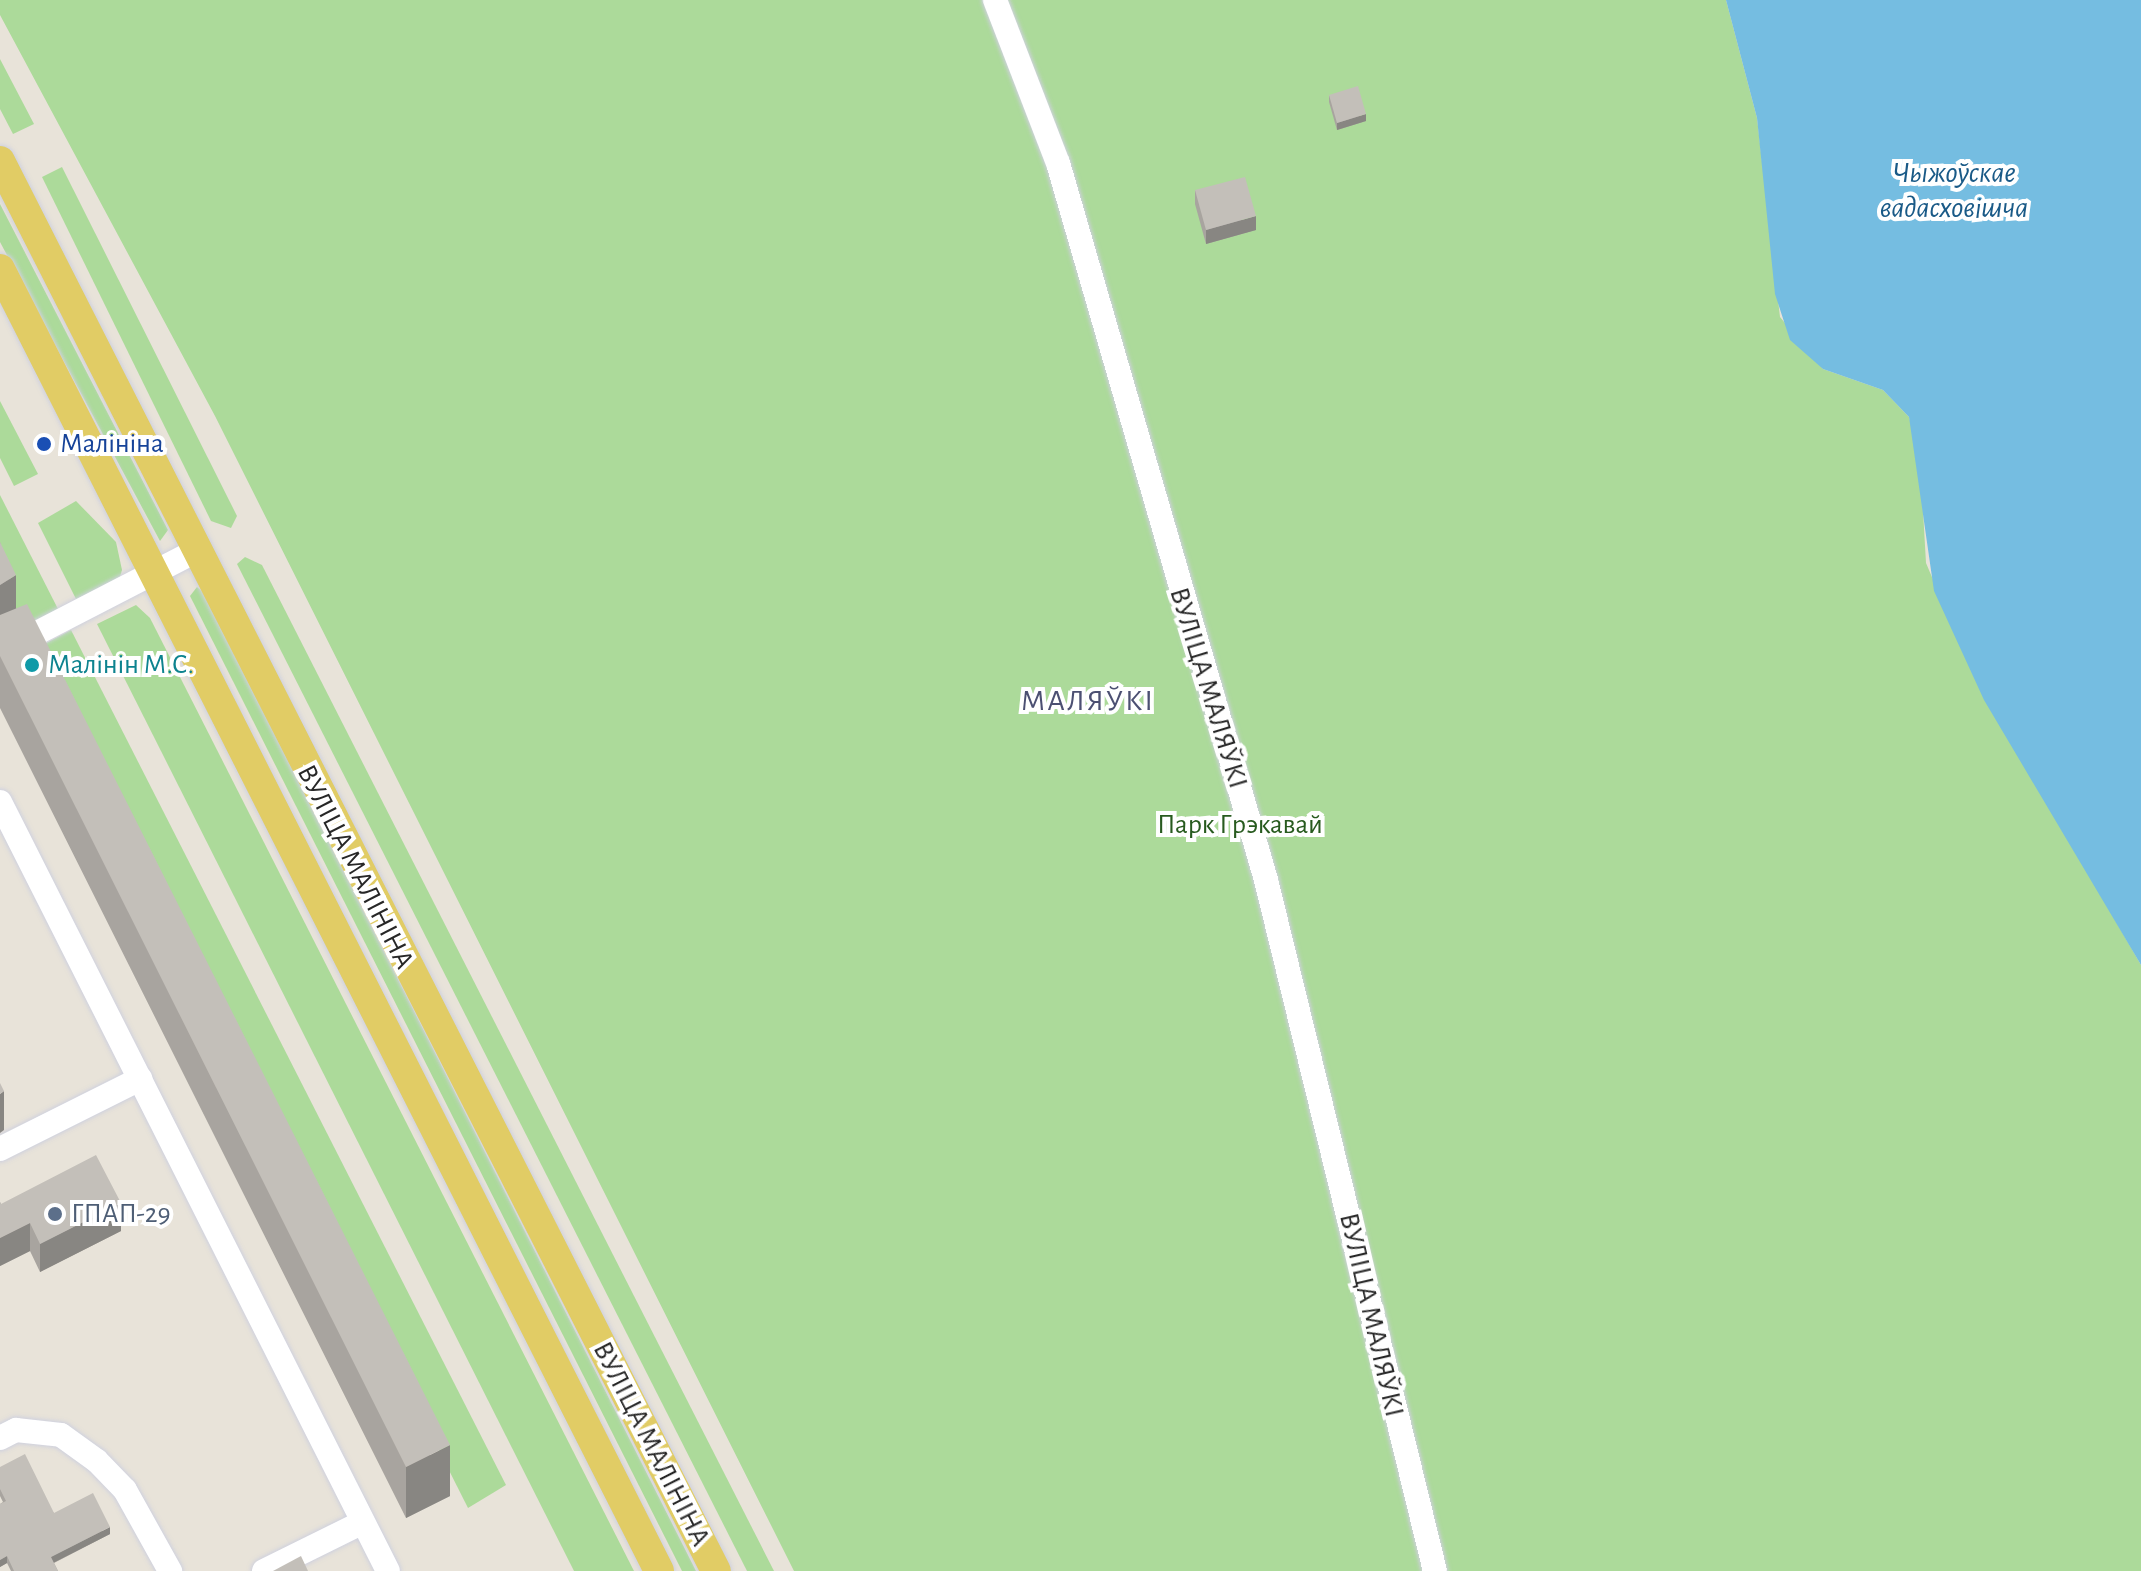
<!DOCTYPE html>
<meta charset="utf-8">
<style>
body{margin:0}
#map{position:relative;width:2141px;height:1571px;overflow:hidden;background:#e8e3d9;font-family:"Alegreya Sans",sans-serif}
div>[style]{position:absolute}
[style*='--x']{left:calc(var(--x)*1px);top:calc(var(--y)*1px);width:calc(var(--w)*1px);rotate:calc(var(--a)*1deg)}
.green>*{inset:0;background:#acda9a}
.water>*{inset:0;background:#75bde1}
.roads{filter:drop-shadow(0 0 2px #cfd1de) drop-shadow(0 0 2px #cfd1de)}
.minor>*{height:24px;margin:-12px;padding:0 12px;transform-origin:12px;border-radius:12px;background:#fff}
.major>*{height:30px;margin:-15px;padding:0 15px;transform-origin:15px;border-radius:15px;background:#e1cc65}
.wall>*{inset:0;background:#a8a49f}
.shaded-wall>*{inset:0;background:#888682}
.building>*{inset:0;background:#c3bfb9}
.dots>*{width:22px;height:22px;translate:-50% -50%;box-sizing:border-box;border:4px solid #fff;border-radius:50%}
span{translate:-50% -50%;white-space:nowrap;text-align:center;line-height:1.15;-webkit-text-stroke:8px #fff;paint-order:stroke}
.transit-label{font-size:28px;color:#164399}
.left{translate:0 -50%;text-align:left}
.culture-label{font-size:28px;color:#0d838f}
.street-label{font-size:28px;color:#272727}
.park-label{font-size:28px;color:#285b1f}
.service-label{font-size:28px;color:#4e5e75}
.water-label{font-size:30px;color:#1a5a87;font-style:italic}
.neighbourhood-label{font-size:30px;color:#4c5072;letter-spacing:2px}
</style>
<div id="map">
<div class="green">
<div style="clip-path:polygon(0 0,1726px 0,1757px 118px,1780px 317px,1823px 369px,1883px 390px,1909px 417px,1920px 458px,1926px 563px,1973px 674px,2141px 965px,2141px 1571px,794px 1571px,215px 416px,0 15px)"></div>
<div style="clip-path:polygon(0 59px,34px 124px,13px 134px,0 109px)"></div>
<div style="clip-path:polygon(62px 167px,237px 516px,231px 528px,211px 521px,42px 177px)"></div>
<div style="clip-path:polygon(0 204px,168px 530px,160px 541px,0 242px)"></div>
<div style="clip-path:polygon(0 401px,38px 474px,14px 486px,0 458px)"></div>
<div style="clip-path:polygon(0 495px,58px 609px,24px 628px,0 583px)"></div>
<div style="clip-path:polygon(76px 501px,116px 542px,122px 570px,119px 580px,76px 599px,38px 523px)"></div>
<div style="clip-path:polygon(245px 557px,262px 565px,774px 1571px,747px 1571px,237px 564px)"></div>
<div style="clip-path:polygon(197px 587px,203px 592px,696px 1571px,682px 1571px,190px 596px)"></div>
<div style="clip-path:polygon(136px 605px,150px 618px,634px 1571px,574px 1571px,97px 624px)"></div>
<div style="clip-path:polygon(71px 630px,506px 1485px,468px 1508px,35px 649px)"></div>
</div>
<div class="water">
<div style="clip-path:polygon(1726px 0,2141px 0,2141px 965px,1984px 700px,1934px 591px,1909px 417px,1883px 390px,1823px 369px,1790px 340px,1775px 294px,1757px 118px)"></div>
</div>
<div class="roads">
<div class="minor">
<div style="--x:995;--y:0;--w:175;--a:68.9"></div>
<div style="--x:1058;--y:163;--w:747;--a:73.82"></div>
<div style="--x:1266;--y:880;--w:711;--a:76.26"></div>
<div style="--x:0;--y:652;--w:218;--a:-27.3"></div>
<div style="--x:0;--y:802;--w:861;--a:63.23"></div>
<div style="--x:0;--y:1149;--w:157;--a:-26.6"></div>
<div style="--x:0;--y:1438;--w:18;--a:-27"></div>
<div style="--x:16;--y:1430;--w:45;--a:6.3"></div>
<div style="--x:61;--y:1435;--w:44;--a:35.8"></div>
<div style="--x:97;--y:1461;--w:40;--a:46"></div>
<div style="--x:125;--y:1490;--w:93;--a:60.9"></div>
<div style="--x:264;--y:1571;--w:110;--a:-26.3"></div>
</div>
<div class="major">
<div style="--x:0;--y:161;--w:1581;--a:63.08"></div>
<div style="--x:0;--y:269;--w:1459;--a:63.15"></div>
</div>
</div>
<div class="wall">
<div style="clip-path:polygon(1329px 95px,1366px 121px,1337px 130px,1329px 102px)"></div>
<div style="clip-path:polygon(1195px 190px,1256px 230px,1206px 244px,1195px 204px)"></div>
<div style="clip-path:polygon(0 542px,16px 608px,450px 1496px,406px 1518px,0 708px)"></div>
<div style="clip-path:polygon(0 1202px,1px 1204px,121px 1231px,40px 1272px,30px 1251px,0 1266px)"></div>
<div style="clip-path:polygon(0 1467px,54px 1513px,110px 1534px,54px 1563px,58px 1571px,11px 1571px,7px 1563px,0 1567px,0 1504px,3px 1502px,0 1496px)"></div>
</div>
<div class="shaded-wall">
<div style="clip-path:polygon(1366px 114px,1366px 121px,1337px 130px,1337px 123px)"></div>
<div style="clip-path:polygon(1256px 216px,1256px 230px,1206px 244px,1206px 230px)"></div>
<div style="clip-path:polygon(16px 575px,16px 626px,0 636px,0 585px)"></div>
<div style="clip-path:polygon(4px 1091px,4px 1130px,0 1133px,0 1094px)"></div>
<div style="clip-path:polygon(121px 1203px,121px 1231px,40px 1272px,40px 1244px)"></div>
<div style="clip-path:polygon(30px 1223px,30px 1251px,0 1266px,0 1238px)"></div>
<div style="clip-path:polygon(450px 1445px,450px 1496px,406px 1518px,406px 1467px)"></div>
<div style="clip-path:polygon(110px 1527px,110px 1534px,51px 1564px,51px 1557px)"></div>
<div style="clip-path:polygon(7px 1556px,7px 1563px,0 1567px,0 1560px)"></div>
</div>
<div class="building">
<div style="clip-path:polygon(1358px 86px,1366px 114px,1337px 123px,1329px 95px)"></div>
<div style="clip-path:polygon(1245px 177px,1256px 216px,1206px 230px,1195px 190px)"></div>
<div style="clip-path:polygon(0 542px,16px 575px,0 585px)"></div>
<div style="clip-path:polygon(27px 604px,450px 1445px,406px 1467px,0 656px,0 615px)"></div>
<div style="clip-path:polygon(0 1083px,4px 1091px,0 1094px)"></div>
<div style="clip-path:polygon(96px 1155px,121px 1203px,40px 1244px,30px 1223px,0 1238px,0 1202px,1px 1204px)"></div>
<div style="clip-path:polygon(25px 1454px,54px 1513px,93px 1493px,110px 1527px,51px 1557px,58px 1571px,14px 1571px,7px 1556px,0 1560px,0 1504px,6px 1501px,0 1489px,0 1467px)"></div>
<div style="clip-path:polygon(301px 1556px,308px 1571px,273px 1571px)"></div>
</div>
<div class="dots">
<div style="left:44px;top:444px;background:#1a4fb4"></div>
<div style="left:32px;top:665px;background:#0f9aa8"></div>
<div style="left:55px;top:1214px;background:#5c6f8a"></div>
</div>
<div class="transit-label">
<span class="left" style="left:60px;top:444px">Малініна</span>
</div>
<div class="culture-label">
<span class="left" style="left:48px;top:665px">Малінін М.С.</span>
</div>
<div class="street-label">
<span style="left:1208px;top:688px;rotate:73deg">ВУЛІЦА МАЛЯЎКІ</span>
<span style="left:355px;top:867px;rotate:63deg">ВУЛІЦА МАЛІНІНА</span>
<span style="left:1371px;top:1315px;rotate:77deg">ВУЛІЦА МАЛЯЎКІ</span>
<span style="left:651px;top:1444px;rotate:63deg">ВУЛІЦА МАЛІНІНА</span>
</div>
<div class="park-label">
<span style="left:1240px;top:825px">Парк Грэкавай</span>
</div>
<div class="service-label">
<span class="left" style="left:71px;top:1214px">ГПАП-29</span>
</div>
<div class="water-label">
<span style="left:1954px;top:190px">Чыжоўскае<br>вадасховішча</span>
</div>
<div class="neighbourhood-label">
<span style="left:1088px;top:701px">МАЛЯЎКІ</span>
</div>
</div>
